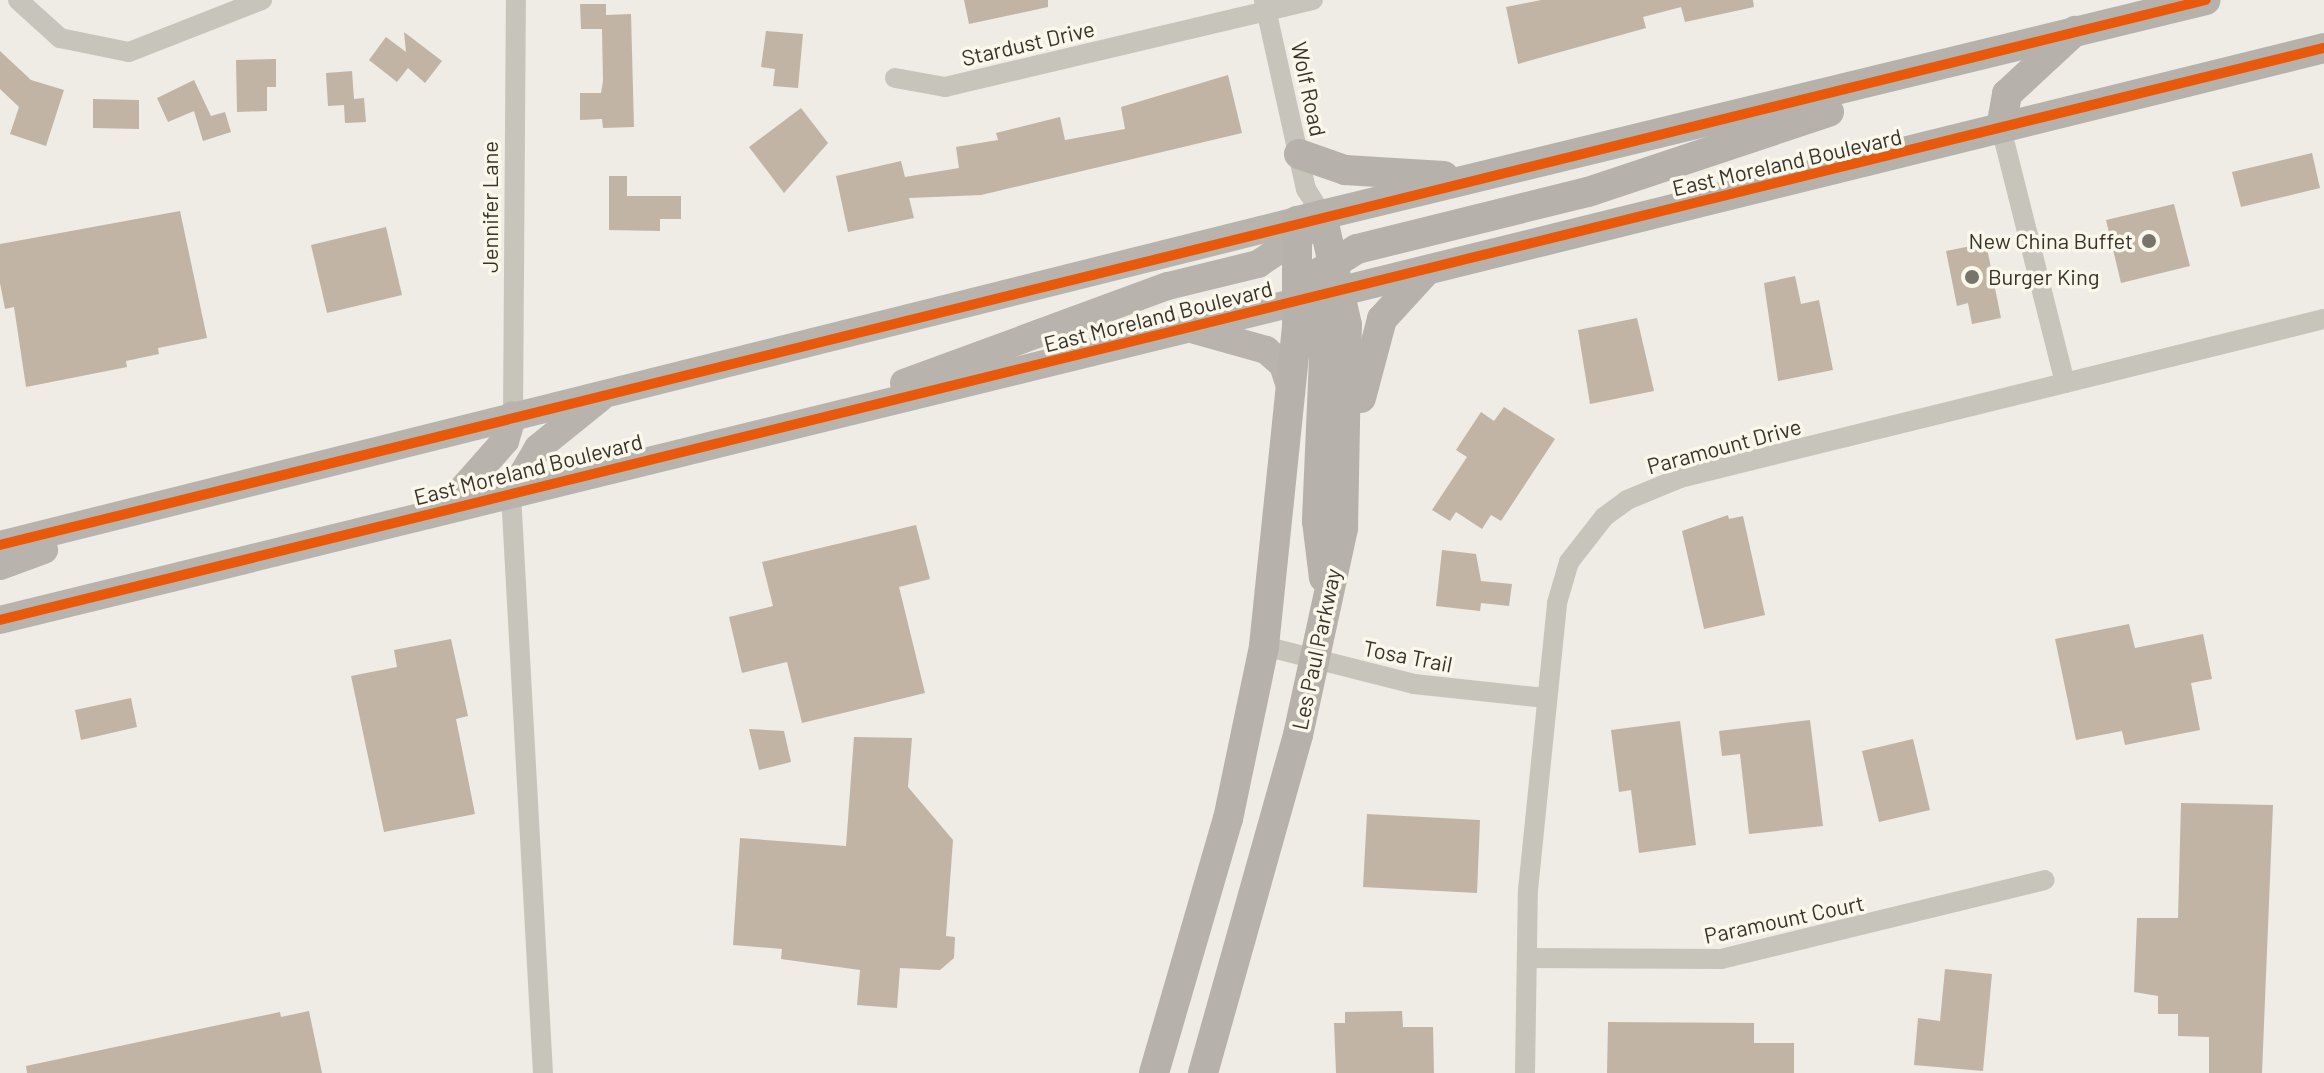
<!DOCTYPE html>
<style>
body{margin:0}
#map{position:relative;width:2324px;height:1073px;overflow:hidden;background:#eeece4;font-family:Barlow,sans-serif}
div>[style]{position:absolute}
[style*='--x']{left:calc(var(--x)*1px);top:calc(var(--y)*1px);width:calc(var(--w)*1px);rotate:calc(var(--a)*1deg)}
.building>*{inset:0;background:#c1b4a5}
.street>*{height:20px;margin:-10px;padding:0 10px;transform-origin:10px;border-radius:10px;background:#c7c4bc}
.secondary>*{height:28px;margin:-14px;padding:0 14px;transform-origin:14px;border-radius:14px;background:#b8b4ad}
.primary>*{height:30px;margin:-15px;padding:0 15px;transform-origin:15px;border-radius:15px;background:#b6b2ab}
.cycleway>*{height:10px;margin:-5px;padding:0 5px;transform-origin:5px;border-radius:5px;background:#e8590c}
.dots>*{width:22px;height:22px;translate:-50% -50%;box-sizing:border-box;border:4px solid #faf7eb;border-radius:50%}
span{translate:-50% -50%;white-space:nowrap;text-align:center;line-height:1.15;-webkit-text-stroke:7px #faf7eb;paint-order:stroke}
.street-label{font-size:22px;color:#38322a}
.poi-label{font-size:22px;color:#38322a}
.right{translate:-100% -50%;text-align:right}
.left{translate:0 -50%;text-align:left}
</style>
<div id="map">
<div class="building">
<div style="clip-path:polygon(964px 0,1048px 0,1048px 7px,969px 24px)"></div>
<div style="clip-path:polygon(1541px 0,1753px 0,1754px 7px,1685px 22px,1681px 7px,1643px 17px,1646px 28px,1518px 64px,1506px 7px)"></div>
<div style="clip-path:polygon(580px 4px,606px 4px,606px 15px,631px 14px,634px 127px,603px 128px,602px 119px,580px 120px,580px 93px,601px 93px,603px 81px,602px 29px,581px 29px)"></div>
<div style="clip-path:polygon(766px 31px,803px 34px,798px 88px,773px 86px,775px 69px,761px 67px)"></div>
<div style="clip-path:polygon(404px 32px,442px 61px,425px 83px,408px 68px,397px 82px,369px 60px,386px 37px,406px 52px)"></div>
<div style="clip-path:polygon(0 51px,31px 80px,64px 90px,46px 146px,10px 134px,19px 107px,0 89px)"></div>
<div style="clip-path:polygon(276px 59px,276px 87px,267px 87px,267px 111px,237px 112px,236px 60px)"></div>
<div style="clip-path:polygon(352px 71px,354px 99px,364px 98px,366px 122px,345px 123px,344px 105px,328px 106px,326px 73px)"></div>
<div style="clip-path:polygon(1228px 75px,1242px 133px,981px 195px,909px 198px,914px 218px,848px 232px,836px 176px,901px 161px,905px 177px,959px 168px,956px 147px,998px 140px,996px 133px,1060px 117px,1065px 140px,1125px 129px,1121px 107px)"></div>
<div style="clip-path:polygon(194px 80px,211px 116px,225px 112px,231px 132px,203px 141px,194px 111px,168px 122px,157px 98px)"></div>
<div style="clip-path:polygon(93px 99px,139px 100px,139px 129px,93px 128px)"></div>
<div style="clip-path:polygon(801px 108px,828px 143px,784px 193px,749px 147px)"></div>
<div style="clip-path:polygon(2312px 153px,2320px 188px,2241px 207px,2232px 172px)"></div>
<div style="clip-path:polygon(609px 176px,627px 176px,627px 196px,681px 196px,681px 219px,660px 219px,660px 231px,609px 230px)"></div>
<div style="clip-path:polygon(2174px 204px,2190px 266px,2121px 283px,2106px 220px)"></div>
<div style="clip-path:polygon(180px 211px,207px 338px,158px 348px,159px 354px,126px 361px,127px 367px,26px 387px,14px 307px,5px 309px,0 283px,0 244px)"></div>
<div style="clip-path:polygon(386px 227px,402px 295px,327px 313px,311px 245px)"></div>
<div style="clip-path:polygon(1986px 243px,2001px 318px,1972px 324px,1968px 303px,1957px 306px,1946px 251px)"></div>
<div style="clip-path:polygon(1795px 276px,1801px 304px,1819px 300px,1833px 370px,1778px 381px,1764px 283px)"></div>
<div style="clip-path:polygon(1637px 318px,1654px 391px,1590px 404px,1578px 330px)"></div>
<div style="clip-path:polygon(1504px 407px,1555px 439px,1501px 521px,1491px 515px,1482px 529px,1456px 512px,1450px 521px,1432px 510px,1467px 457px,1456px 450px,1481px 412px,1494px 421px)"></div>
<div style="clip-path:polygon(1728px 515px,1729px 519px,1743px 516px,1765px 615px,1704px 629px,1682px 531px)"></div>
<div style="clip-path:polygon(916px 525px,930px 579px,899px 587px,925px 693px,802px 723px,787px 662px,742px 673px,729px 617px,773px 606px,762px 562px)"></div>
<div style="clip-path:polygon(1442px 550px,1476px 554px,1481px 581px,1512px 584px,1509px 606px,1481px 603px,1480px 611px,1436px 606px)"></div>
<div style="clip-path:polygon(2129px 624px,2135px 648px,2203px 634px,2212px 679px,2191px 683px,2200px 730px,2125px 745px,2122px 731px,2076px 740px,2055px 639px)"></div>
<div style="clip-path:polygon(451px 639px,468px 716px,456px 719px,475px 814px,384px 832px,351px 676px,397px 667px,394px 650px)"></div>
<div style="clip-path:polygon(131px 698px,137px 727px,81px 740px,75px 710px)"></div>
<div style="clip-path:polygon(1810px 720px,1823px 826px,1749px 834px,1740px 754px,1722px 756px,1719px 731px)"></div>
<div style="clip-path:polygon(1680px 721px,1696px 845px,1639px 853px,1631px 790px,1619px 792px,1611px 730px)"></div>
<div style="clip-path:polygon(749px 729px,784px 731px,791px 762px,759px 770px)"></div>
<div style="clip-path:polygon(854px 737px,912px 738px,908px 787px,953px 840px,946px 936px,955px 937px,954px 958px,940px 970px,900px 968px,897px 1008px,857px 1005px,860px 970px,781px 959px,782px 949px,733px 945px,740px 838px,846px 846px)"></div>
<div style="clip-path:polygon(1913px 739px,1930px 810px,1879px 822px,1862px 751px)"></div>
<div style="clip-path:polygon(2181px 803px,2273px 805px,2262px 1073px,2209px 1073px,2209px 1037px,2178px 1036px,2178px 1014px,2158px 1014px,2158px 996px,2134px 992px,2137px 918px,2178px 918px)"></div>
<div style="clip-path:polygon(1367px 814px,1480px 820px,1477px 893px,1363px 887px)"></div>
<div style="clip-path:polygon(1945px 969px,1992px 974px,1983px 1071px,1914px 1065px,1918px 1018px,1940px 1021px)"></div>
<div style="clip-path:polygon(309px 1011px,322px 1073px,27px 1073px,26px 1066px,280px 1012px,281px 1017px)"></div>
<div style="clip-path:polygon(1402px 1011px,1403px 1027px,1433px 1027px,1434px 1073px,1336px 1073px,1334px 1023px,1345px 1023px,1345px 1012px)"></div>
<div style="clip-path:polygon(1608px 1022px,1754px 1023px,1754px 1043px,1794px 1043px,1794px 1073px,1607px 1073px)"></div>
</div>
<div class="street">
<div style="--x:18;--y:0;--w:57;--a:42.1"></div>
<div style="--x:60;--y:38;--w:70;--a:11.5"></div>
<div style="--x:129;--y:52;--w:143;--a:-21.4"></div>
<div style="--x:1264;--y:0;--w:194;--a:77.5"></div>
<div style="--x:1306;--y:189;--w:31;--a:58"></div>
<div style="--x:895;--y:78;--w:51;--a:10.2"></div>
<div style="--x:945;--y:87;--w:378;--a:-13.3"></div>
<div style="--x:2001;--y:128;--w:263;--a:75.9"></div>
<div style="--x:513;--y:415;--w:415;--a:-89.6"></div>
<div style="--x:511;--y:494;--w:580;--a:86.84"></div>
<div style="--x:1264;--y:646;--w:155;--a:14.2"></div>
<div style="--x:1414;--y:684;--w:132;--a:6.1"></div>
<div style="--x:1527;--y:958;--w:194;--a:0.3"></div>
<div style="--x:1721;--y:959;--w:333;--a:-13.7"></div>
<div style="--x:1525;--y:1073;--w:183;--a:-89.1"></div>
<div style="--x:1528;--y:890;--w:288;--a:-84.2"></div>
<div style="--x:1557;--y:603;--w:43;--a:-73.7"></div>
<div style="--x:1569;--y:562;--w:57;--a:-52.1"></div>
<div style="--x:1604;--y:517;--w:29;--a:-36"></div>
<div style="--x:1627;--y:500;--w:57;--a:-22.5"></div>
<div style="--x:1680;--y:478;--w:663;--a:-13.87"></div>
</div>
<div class="secondary">
<div style="--x:1195;--y:330;--w:74;--a:15.7"></div>
<div style="--x:1266;--y:350;--w:23;--a:41"></div>
<div style="--x:1283;--y:365;--w:25;--a:72"></div>
<div style="--x:904;--y:383;--w:281;--a:-20.2"></div>
<div style="--x:1168;--y:286;--w:93;--a:-13.7"></div>
<div style="--x:1258;--y:264;--w:63;--a:-33.9"></div>
<div style="--x:511;--y:494;--w:53;--a:-59.6"></div>
<div style="--x:538;--y:448;--w:80;--a:-38.9"></div>
<div style="--x:443;--y:511;--w:94;--a:-48.5"></div>
<div style="--x:505;--y:441;--w:27;--a:-73"></div>
<div style="--x:0;--y:545;--w:1337;--a:-14.03"></div>
<div style="--x:0;--y:566;--w:47;--a:-20"></div>
<div style="--x:0;--y:620;--w:1335;--a:-13.78"></div>
</div>
<div class="primary">
<div style="--x:2001;--y:128;--w:35;--a:-80"></div>
<div style="--x:2007;--y:94;--w:93;--a:-42.8"></div>
<div style="--x:1299;--y:154;--w:49;--a:19.2"></div>
<div style="--x:1345;--y:170;--w:99;--a:3.5"></div>
<div style="--x:1297;--y:221;--w:935;--a:-13.66"></div>
<div style="--x:1317;--y:274;--w:47;--a:-32"></div>
<div style="--x:1357;--y:249;--w:238;--a:-13.9"></div>
<div style="--x:1588;--y:192;--w:254;--a:-18.4"></div>
<div style="--x:1319;--y:279;--w:80;--a:86.4"></div>
<div style="--x:1324;--y:359;--w:162;--a:92.5"></div>
<div style="--x:1317;--y:521;--w:57;--a:83"></div>
<div style="--x:1297;--y:302;--w:1058;--a:-13.89"></div>
<div style="--x:1361;--y:398;--w:82;--a:-75.1"></div>
<div style="--x:1382;--y:319;--w:65;--a:-47.5"></div>
<div style="--x:1154;--y:1073;--w:265;--a:-73.8"></div>
<div style="--x:1228;--y:819;--w:177;--a:-78.2"></div>
<div style="--x:1264;--y:646;--w:319;--a:-84.1"></div>
<div style="--x:1297;--y:329;--w:108;--a:-90"></div>
<div style="--x:1203;--y:1073;--w:351;--a:-74.3"></div>
<div style="--x:1298;--y:735;--w:212;--a:-77.7"></div>
<div style="--x:1343;--y:528;--w:203;--a:-88.9"></div>
<div style="--x:1347;--y:325;--w:113;--a:-102.8"></div>
</div>
<div class="cycleway">
<div style="--x:0;--y:545;--w:2272;--a:-13.88"></div>
<div style="--x:0;--y:620;--w:2393;--a:-13.83"></div>
</div>
<div class="dots">
<div style="left:2149px;top:241px;background:#78736b"></div>
<div style="left:1972px;top:277px;background:#78736b"></div>
</div>
<div class="street-label">
<span style="left:1028px;top:43px;rotate:-13deg">Stardust Drive</span>
<span style="left:1309px;top:89px;rotate:78deg">Wolf Road</span>
<span style="left:1787px;top:162px;rotate:-13deg">East Moreland Boulevard</span>
<span style="left:490px;top:207px;rotate:-90deg">Jennifer Lane</span>
<span style="left:1158px;top:316px;rotate:-14deg">East Moreland Boulevard</span>
<span style="left:1724px;top:446px;rotate:-15deg">Paramount Drive</span>
<span style="left:528px;top:469px;rotate:-14deg">East Moreland Boulevard</span>
<span style="left:1316px;top:649px;rotate:-78deg">Les Paul Parkway</span>
<span style="left:1408px;top:656px;rotate:11deg">Tosa Trail</span>
<span style="left:1784px;top:919px;rotate:-12deg">Paramount Court</span>
</div>
<div class="poi-label">
<span class="right" style="left:2133px;top:241px">New China Buffet</span>
<span class="left" style="left:1988px;top:277px">Burger King</span>
</div>
</div>
